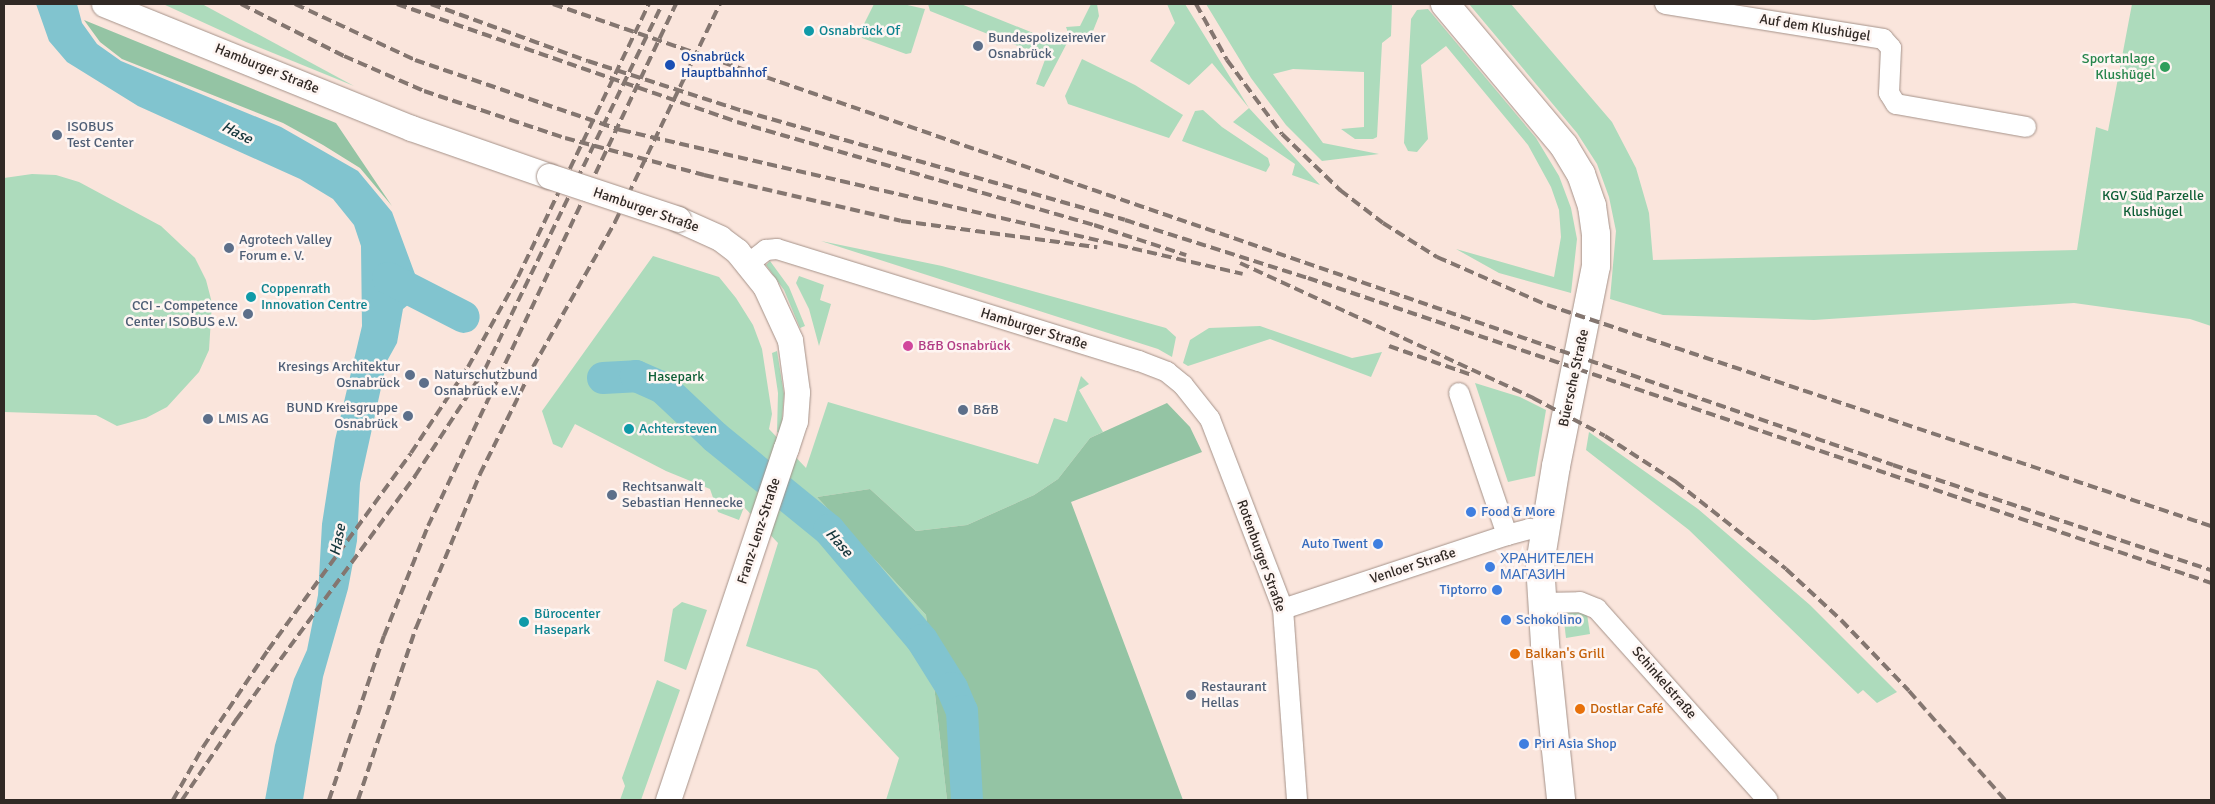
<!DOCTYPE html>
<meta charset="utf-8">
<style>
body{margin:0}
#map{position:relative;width:2215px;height:804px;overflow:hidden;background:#fae5dc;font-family:Signika,sans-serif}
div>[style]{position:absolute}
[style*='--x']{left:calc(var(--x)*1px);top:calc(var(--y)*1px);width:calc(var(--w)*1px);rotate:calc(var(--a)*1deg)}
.green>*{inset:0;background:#addbbc}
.forest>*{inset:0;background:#94c4a4}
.water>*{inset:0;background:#81c4cf}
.river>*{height:32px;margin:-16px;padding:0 16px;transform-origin:16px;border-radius:16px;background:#81c4cf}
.roads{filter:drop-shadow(0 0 1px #a59289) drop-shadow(0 0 1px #a59289)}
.minor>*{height:20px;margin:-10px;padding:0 10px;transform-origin:10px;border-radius:10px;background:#fff}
.tertiary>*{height:25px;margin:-12.5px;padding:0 12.5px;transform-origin:12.5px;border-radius:12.5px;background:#fff}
.secondary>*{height:28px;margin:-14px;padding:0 14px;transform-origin:14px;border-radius:14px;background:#fff}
.rail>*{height:4px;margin-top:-2px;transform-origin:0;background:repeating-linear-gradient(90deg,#847670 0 10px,transparent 0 15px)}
.bridges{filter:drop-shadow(0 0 1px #a59289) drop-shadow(0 0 1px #a59289)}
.tertiary-bridge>*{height:25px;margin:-12.5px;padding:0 12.5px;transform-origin:12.5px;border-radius:12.5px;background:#fff}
.dots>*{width:14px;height:14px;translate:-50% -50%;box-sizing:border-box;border:2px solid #fef5f2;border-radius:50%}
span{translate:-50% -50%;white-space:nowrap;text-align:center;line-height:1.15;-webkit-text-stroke:5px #fef5f2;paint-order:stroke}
.street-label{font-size:14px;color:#312925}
.culture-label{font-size:14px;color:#0d838f}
.left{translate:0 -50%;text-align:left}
.service-label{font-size:14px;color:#4e5e75}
.right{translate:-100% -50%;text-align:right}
.transit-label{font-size:14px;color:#164399}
.leisure-label{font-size:14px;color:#27864d}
.park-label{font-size:14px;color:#0f5f37}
.hotel-label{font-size:14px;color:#b23c85}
.shop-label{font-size:14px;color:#366cbe}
.food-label{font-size:14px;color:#c56008}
.water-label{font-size:15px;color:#15363b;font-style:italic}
.frame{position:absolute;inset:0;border:5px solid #312925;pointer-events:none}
</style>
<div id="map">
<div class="green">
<div style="clip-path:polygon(163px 4px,202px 4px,354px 86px,246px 42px)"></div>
<div style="clip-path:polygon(874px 4px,903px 4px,925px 9px,911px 53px,906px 54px,862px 38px,860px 32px)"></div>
<div style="clip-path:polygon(928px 4px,961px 4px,1053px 41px,1061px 34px,1067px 43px,1044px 87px,1036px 84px,1046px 57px,930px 11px)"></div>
<div style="clip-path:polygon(1091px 4px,1097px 4px,1099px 16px,1093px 31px,1070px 38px,1066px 27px,1080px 26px)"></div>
<div style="clip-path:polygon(1167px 4px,1185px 4px,1249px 108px,1320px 185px,1292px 175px,1295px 164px,1233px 122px,1249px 108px,1212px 63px,1189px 85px,1150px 61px,1175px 23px)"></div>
<div style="clip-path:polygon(1206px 4px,1392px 4px,1391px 36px,1382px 43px,1377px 137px,1373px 139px,1355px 139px,1341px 129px,1364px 127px,1364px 72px,1293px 69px,1273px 74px,1323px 143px,1379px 154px,1322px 161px,1286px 125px,1251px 78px)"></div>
<div style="clip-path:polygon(1469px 4px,1511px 4px,1612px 122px,1636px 168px,1649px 213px,1653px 260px,2077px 250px,2096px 127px,2108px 131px,2132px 4px,2211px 4px,2211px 326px,2190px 319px,2074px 303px,1814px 320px,1663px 315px,1610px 299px,1616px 231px,1609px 197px,1597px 164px,1577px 133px)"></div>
<div style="clip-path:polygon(1428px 9px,1536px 138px,1559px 176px,1571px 208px,1577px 239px,1571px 293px,1499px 273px,1456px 249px,1554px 277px,1561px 237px,1559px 210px,1551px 187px,1528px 145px,1446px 46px,1421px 65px,1428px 139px,1417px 152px,1408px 151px,1404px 143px,1411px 19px,1417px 10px)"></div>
<div style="clip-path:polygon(1082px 59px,1135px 85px,1183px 115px,1169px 138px,1068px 104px,1065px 96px)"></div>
<div style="clip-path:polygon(1203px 110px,1222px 127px,1268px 158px,1270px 165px,1266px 172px,1182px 141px,1195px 111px)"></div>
<div style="clip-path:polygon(32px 174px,56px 175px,79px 182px,161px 226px,195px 258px,206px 280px,212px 303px,209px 350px,199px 372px,167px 407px,146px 418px,117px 426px,96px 415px,4px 412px,4px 178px)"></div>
<div style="clip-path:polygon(821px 241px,942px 266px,1166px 328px,1176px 337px,1172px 357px,1158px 349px)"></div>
<div style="clip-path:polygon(653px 256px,719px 277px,736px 298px,753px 325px,762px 349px,772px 414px,769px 429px,806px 468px,828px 402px,1038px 464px,1054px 418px,1067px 422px,1081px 376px,1089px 384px,1079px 390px,1103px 432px,1090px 438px,1058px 479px,1034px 495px,967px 525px,916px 531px,870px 489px,817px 497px,926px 615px,947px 800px,886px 800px,899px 758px,817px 670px,746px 646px,778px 543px,744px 507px,739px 520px,718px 512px,710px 489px,666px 471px,575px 424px,562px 448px,553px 444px,542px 411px)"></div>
<div style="clip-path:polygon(770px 261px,789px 287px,805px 326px,800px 328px,784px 290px,766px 265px)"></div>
<div style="clip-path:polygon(799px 276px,824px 285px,820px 300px,831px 304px,819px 346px,809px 309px,796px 283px)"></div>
<div style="clip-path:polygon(1260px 326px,1352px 358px,1382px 352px,1371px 377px,1270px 339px,1188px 366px,1183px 363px,1190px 340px,1209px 328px)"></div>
<div style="clip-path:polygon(777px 351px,784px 394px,781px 434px,777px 432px,778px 393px,772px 353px)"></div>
<div style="clip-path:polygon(1475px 383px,1520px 397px,1546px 410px,1535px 476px,1508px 482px)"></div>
<div style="clip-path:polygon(1589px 432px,1698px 509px,1810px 605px,1897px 692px,1877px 703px,1863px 690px,1858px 694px,1689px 530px,1586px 450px)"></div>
<div style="clip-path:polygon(682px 602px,707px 610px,686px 670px,664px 661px,673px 609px)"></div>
<div style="clip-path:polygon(1578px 611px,1587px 614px,1590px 634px,1566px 638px,1563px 613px)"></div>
<div style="clip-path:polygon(657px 680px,680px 690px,641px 800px,620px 800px,625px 786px,622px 778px)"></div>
</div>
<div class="forest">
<div style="clip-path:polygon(84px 20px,336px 123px,392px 206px,360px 168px,323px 145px,283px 123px,122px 59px,100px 42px)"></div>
<div style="clip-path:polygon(1167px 403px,1190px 427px,1202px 452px,1071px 502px,1183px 800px,947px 800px,926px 615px,817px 497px,870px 489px,916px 531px,967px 525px,1034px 495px,1058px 479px,1090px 438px)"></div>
</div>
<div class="water">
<div style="clip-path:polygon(36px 4px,77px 4px,82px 23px,97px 44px,121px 61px,281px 127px,358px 171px,392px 212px,419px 285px,427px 292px,427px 299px,423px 302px,409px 304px,403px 309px,397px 343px,387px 361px,360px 483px,357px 541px,348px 589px,323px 677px,303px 800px,265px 800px,275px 745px,294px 679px,307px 650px,318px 595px,322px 524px,335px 440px,362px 326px,361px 246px,354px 225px,333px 199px,300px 179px,138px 106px,67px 62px,49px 41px)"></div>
</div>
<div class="river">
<div style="--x:388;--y:278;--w:85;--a:27.2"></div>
<div style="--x:603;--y:378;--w:33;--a:-3"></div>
<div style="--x:636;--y:376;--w:30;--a:24"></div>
<div style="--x:663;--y:388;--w:71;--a:43.3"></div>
<div style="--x:715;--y:437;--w:147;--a:39.2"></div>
<div style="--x:829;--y:530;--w:144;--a:49.8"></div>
<div style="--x:922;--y:640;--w:57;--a:58"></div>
<div style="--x:952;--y:688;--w:25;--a:67"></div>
<div style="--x:962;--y:711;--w:89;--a:86.8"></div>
</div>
<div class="roads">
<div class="minor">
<div style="--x:1665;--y:4;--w:221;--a:9.1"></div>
<div style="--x:1883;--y:39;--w:12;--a:48"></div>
<div style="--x:1891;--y:48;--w:45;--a:92.5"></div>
<div style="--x:1889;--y:93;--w:13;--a:58"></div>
<div style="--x:1896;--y:104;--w:132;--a:10"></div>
<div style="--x:748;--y:264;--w:23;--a:-38"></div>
<div style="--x:766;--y:250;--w:11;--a:-5"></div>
<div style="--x:777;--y:249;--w:379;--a:17.2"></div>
<div style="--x:1139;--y:361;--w:30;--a:21"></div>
<div style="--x:1167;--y:372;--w:21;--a:39"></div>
<div style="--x:1183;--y:385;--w:43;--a:51.5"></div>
<div style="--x:1210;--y:419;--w:204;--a:69"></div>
<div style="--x:1283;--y:609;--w:192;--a:85.8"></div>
<div style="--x:1459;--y:393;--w:150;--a:71.3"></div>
<div style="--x:1541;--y:603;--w:39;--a:-1"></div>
<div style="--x:1580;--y:602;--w:18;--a:22"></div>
<div style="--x:1597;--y:609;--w:256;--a:48.2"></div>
<div style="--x:1283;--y:609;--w:236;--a:-18.3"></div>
<div style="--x:1507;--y:535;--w:23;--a:-15"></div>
<div style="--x:1529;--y:529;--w:15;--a:4"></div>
</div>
<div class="tertiary">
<div style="--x:104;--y:4;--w:331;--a:22"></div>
<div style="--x:411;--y:128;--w:146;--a:19.2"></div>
<div style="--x:668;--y:800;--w:371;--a:-71.5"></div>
<div style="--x:786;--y:448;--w:28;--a:-72"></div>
<div style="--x:795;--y:421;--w:29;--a:-86"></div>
<div style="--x:797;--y:392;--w:52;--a:-97.7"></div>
<div style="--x:790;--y:340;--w:60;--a:-114.8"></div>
<div style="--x:765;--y:286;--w:45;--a:-128.7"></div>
<div style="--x:737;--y:251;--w:21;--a:-143"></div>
<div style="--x:720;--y:238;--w:46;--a:-155.7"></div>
</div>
<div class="secondary">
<div style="--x:1445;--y:4;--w:185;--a:50"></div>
<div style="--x:1564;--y:146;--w:33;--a:59"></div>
<div style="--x:1581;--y:174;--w:34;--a:71"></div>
<div style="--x:1592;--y:206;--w:28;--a:82"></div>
<div style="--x:1596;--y:234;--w:32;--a:90"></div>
<div style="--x:1596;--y:266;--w:204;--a:101.3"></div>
<div style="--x:1556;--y:466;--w:99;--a:99.3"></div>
<div style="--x:1540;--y:564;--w:80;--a:86.4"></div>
<div style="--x:1545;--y:644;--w:157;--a:84.1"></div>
</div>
</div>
<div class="rail">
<div style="--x:241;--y:4;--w:115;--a:26.8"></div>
<div style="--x:344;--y:56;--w:87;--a:23.6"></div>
<div style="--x:424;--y:91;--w:149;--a:18.4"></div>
<div style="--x:565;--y:138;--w:144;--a:14.9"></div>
<div style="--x:704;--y:175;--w:202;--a:13.1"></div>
<div style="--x:901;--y:221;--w:198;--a:7.6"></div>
<div style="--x:295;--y:4;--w:132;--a:25"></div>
<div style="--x:415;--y:60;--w:218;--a:18.8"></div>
<div style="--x:621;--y:130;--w:638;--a:13.03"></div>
<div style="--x:397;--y:4;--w:360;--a:19.1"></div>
<div style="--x:737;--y:122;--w:372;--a:16.1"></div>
<div style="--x:1094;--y:225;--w:97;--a:18.1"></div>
<div style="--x:431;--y:4;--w:167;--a:20"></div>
<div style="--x:588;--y:61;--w:163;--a:17.9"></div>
<div style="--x:743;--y:111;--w:397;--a:15.9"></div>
<div style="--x:1125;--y:220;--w:192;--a:17.6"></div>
<div style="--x:1308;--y:278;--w:953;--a:18.66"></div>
<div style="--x:553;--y:4;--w:1417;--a:18.98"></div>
<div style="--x:1893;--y:465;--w:335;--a:18.3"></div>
<div style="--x:1196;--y:4;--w:64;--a:61"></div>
<div style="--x:1227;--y:60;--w:92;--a:53.4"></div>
<div style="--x:1282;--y:134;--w:81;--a:44"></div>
<div style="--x:1340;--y:190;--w:54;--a:37.5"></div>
<div style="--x:1383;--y:223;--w:64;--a:32.2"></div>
<div style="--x:1437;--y:257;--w:120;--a:23.6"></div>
<div style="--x:1547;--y:305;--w:700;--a:18.41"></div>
<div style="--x:1240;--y:263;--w:323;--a:24.7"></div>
<div style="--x:1533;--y:398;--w:81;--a:27.8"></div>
<div style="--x:1605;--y:436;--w:85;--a:32.9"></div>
<div style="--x:1676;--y:482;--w:140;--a:38.3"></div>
<div style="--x:1786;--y:569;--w:75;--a:42.8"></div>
<div style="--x:1841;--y:620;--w:98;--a:46.2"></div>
<div style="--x:1909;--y:691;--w:145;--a:48.6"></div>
<div style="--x:1389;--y:346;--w:88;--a:19.3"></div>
<div style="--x:173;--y:800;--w:61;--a:-60.5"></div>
<div style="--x:203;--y:747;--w:117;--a:-56.2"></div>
<div style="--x:268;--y:650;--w:243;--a:-54"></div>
<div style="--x:411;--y:453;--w:103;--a:-56.5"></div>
<div style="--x:468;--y:367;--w:103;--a:-60.9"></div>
<div style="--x:518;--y:277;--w:303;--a:-64.4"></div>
<div style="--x:182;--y:800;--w:97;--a:-56"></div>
<div style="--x:236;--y:720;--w:303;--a:-53.7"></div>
<div style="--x:415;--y:476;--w:128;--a:-56.8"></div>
<div style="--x:485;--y:369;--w:406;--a:-64.1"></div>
<div style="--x:329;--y:800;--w:173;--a:-71.5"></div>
<div style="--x:384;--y:636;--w:118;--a:-68.2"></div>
<div style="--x:428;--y:526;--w:578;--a:-64.59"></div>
<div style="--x:358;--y:800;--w:182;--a:-71.4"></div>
<div style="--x:416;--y:628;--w:167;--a:-67.4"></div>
<div style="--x:480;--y:474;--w:119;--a:-63.6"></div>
<div style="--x:533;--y:367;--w:167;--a:-60.5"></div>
<div style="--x:615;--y:222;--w:242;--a:-64.3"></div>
</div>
<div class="bridges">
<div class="tertiary-bridge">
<div style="--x:549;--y:176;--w:136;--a:18.4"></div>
</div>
</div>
<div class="dots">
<div style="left:809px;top:31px;background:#0f9aa8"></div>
<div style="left:978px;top:46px;background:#5c6f8a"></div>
<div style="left:670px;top:65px;background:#1a4fb4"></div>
<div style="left:2165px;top:67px;background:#2e9e5b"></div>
<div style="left:57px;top:135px;background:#5c6f8a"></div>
<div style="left:229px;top:248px;background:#5c6f8a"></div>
<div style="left:251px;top:297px;background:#0f9aa8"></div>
<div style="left:248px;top:314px;background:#5c6f8a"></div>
<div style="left:908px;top:346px;background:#d1479c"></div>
<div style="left:410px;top:375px;background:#5c6f8a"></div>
<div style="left:424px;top:383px;background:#5c6f8a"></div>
<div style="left:963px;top:410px;background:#5c6f8a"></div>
<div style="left:408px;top:416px;background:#5c6f8a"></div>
<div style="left:208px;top:419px;background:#5c6f8a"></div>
<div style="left:629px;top:429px;background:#0f9aa8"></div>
<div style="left:612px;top:495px;background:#5c6f8a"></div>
<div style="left:1471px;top:512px;background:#3f7fe0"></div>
<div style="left:1378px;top:544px;background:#3f7fe0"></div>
<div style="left:1490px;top:567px;background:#3f7fe0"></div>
<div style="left:1497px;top:590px;background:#3f7fe0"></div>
<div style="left:1506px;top:620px;background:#3f7fe0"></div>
<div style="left:524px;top:622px;background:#0f9aa8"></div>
<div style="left:1515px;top:654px;background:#e8710a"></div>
<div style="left:1191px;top:695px;background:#5c6f8a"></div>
<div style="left:1580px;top:709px;background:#e8710a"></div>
<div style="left:1524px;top:744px;background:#3f7fe0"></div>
</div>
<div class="street-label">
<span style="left:1815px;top:28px;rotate:9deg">Auf dem Klushügel</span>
<span style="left:267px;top:69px;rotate:22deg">Hamburger Straße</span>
<span style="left:646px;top:210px;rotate:19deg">Hamburger Straße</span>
<span style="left:1034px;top:329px;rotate:17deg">Hamburger Straße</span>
<span style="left:1574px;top:378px;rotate:-78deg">Buersche Straße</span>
<span style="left:759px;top:531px;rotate:-72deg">Franz-Lenz-Straße</span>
<span style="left:1261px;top:556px;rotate:70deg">Rotenburger Straße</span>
<span style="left:1413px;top:566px;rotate:-18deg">Venloer Straße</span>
<span style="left:1664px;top:683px;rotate:49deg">Schinkelstraße</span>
</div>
<div class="culture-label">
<span class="left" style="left:819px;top:31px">Osnabrück Of</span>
<span class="left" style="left:261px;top:297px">Coppenrath<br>Innovation Centre</span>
<span class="left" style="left:639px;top:429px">Achtersteven</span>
<span class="left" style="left:534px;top:622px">Bürocenter<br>Hasepark</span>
</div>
<div class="service-label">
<span class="left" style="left:988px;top:46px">Bundespolizeirevier<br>Osnabrück</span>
<span class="left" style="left:67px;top:135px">ISOBUS<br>Test Center</span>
<span class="left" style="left:239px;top:248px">Agrotech Valley<br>Forum e. V.</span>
<span class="right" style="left:238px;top:314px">CCI - Competence<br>Center ISOBUS e.V.</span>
<span class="right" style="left:400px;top:375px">Kresings Architektur<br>Osnabrück</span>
<span class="left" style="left:434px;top:383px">Naturschutzbund<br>Osnabrück e.V.</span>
<span class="right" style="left:398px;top:416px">BUND Kreisgruppe<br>Osnabrück</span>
<span class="left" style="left:973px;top:410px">B&amp;B</span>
<span class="left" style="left:218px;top:419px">LMIS AG</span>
<span class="left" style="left:622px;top:495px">Rechtsanwalt<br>Sebastian Hennecke</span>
<span class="left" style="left:1201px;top:695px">Restaurant<br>Hellas</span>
</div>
<div class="transit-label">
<span class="left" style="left:681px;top:65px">Osnabrück<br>Hauptbahnhof</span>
</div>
<div class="leisure-label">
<span class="right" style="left:2155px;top:67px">Sportanlage<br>Klushügel</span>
</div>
<div class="park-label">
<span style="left:2153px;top:204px">KGV Süd Parzelle<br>Klushügel</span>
<span style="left:676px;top:377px">Hasepark</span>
</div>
<div class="hotel-label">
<span class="left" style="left:918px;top:346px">B&amp;B Osnabrück</span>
</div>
<div class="shop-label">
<span class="left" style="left:1481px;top:512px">Food &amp; More</span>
<span class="right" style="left:1368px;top:544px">Auto Twent</span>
<span class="left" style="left:1500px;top:567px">ХРАНИТЕЛЕН<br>МАГАЗИН</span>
<span class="right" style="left:1487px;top:590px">Tiptorro</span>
<span class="left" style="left:1516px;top:620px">Schokolino</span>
<span class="left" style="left:1534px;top:744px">Piri Asia Shop</span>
</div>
<div class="food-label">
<span class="left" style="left:1525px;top:654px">Balkan's Grill</span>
<span class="left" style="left:1590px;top:709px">Dostlar Café</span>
</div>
<div class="water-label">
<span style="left:237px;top:133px;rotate:27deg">Hase</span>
<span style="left:338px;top:540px;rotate:-79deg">Hase</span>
<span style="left:839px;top:543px;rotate:48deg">Hase</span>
</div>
<div class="frame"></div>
</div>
